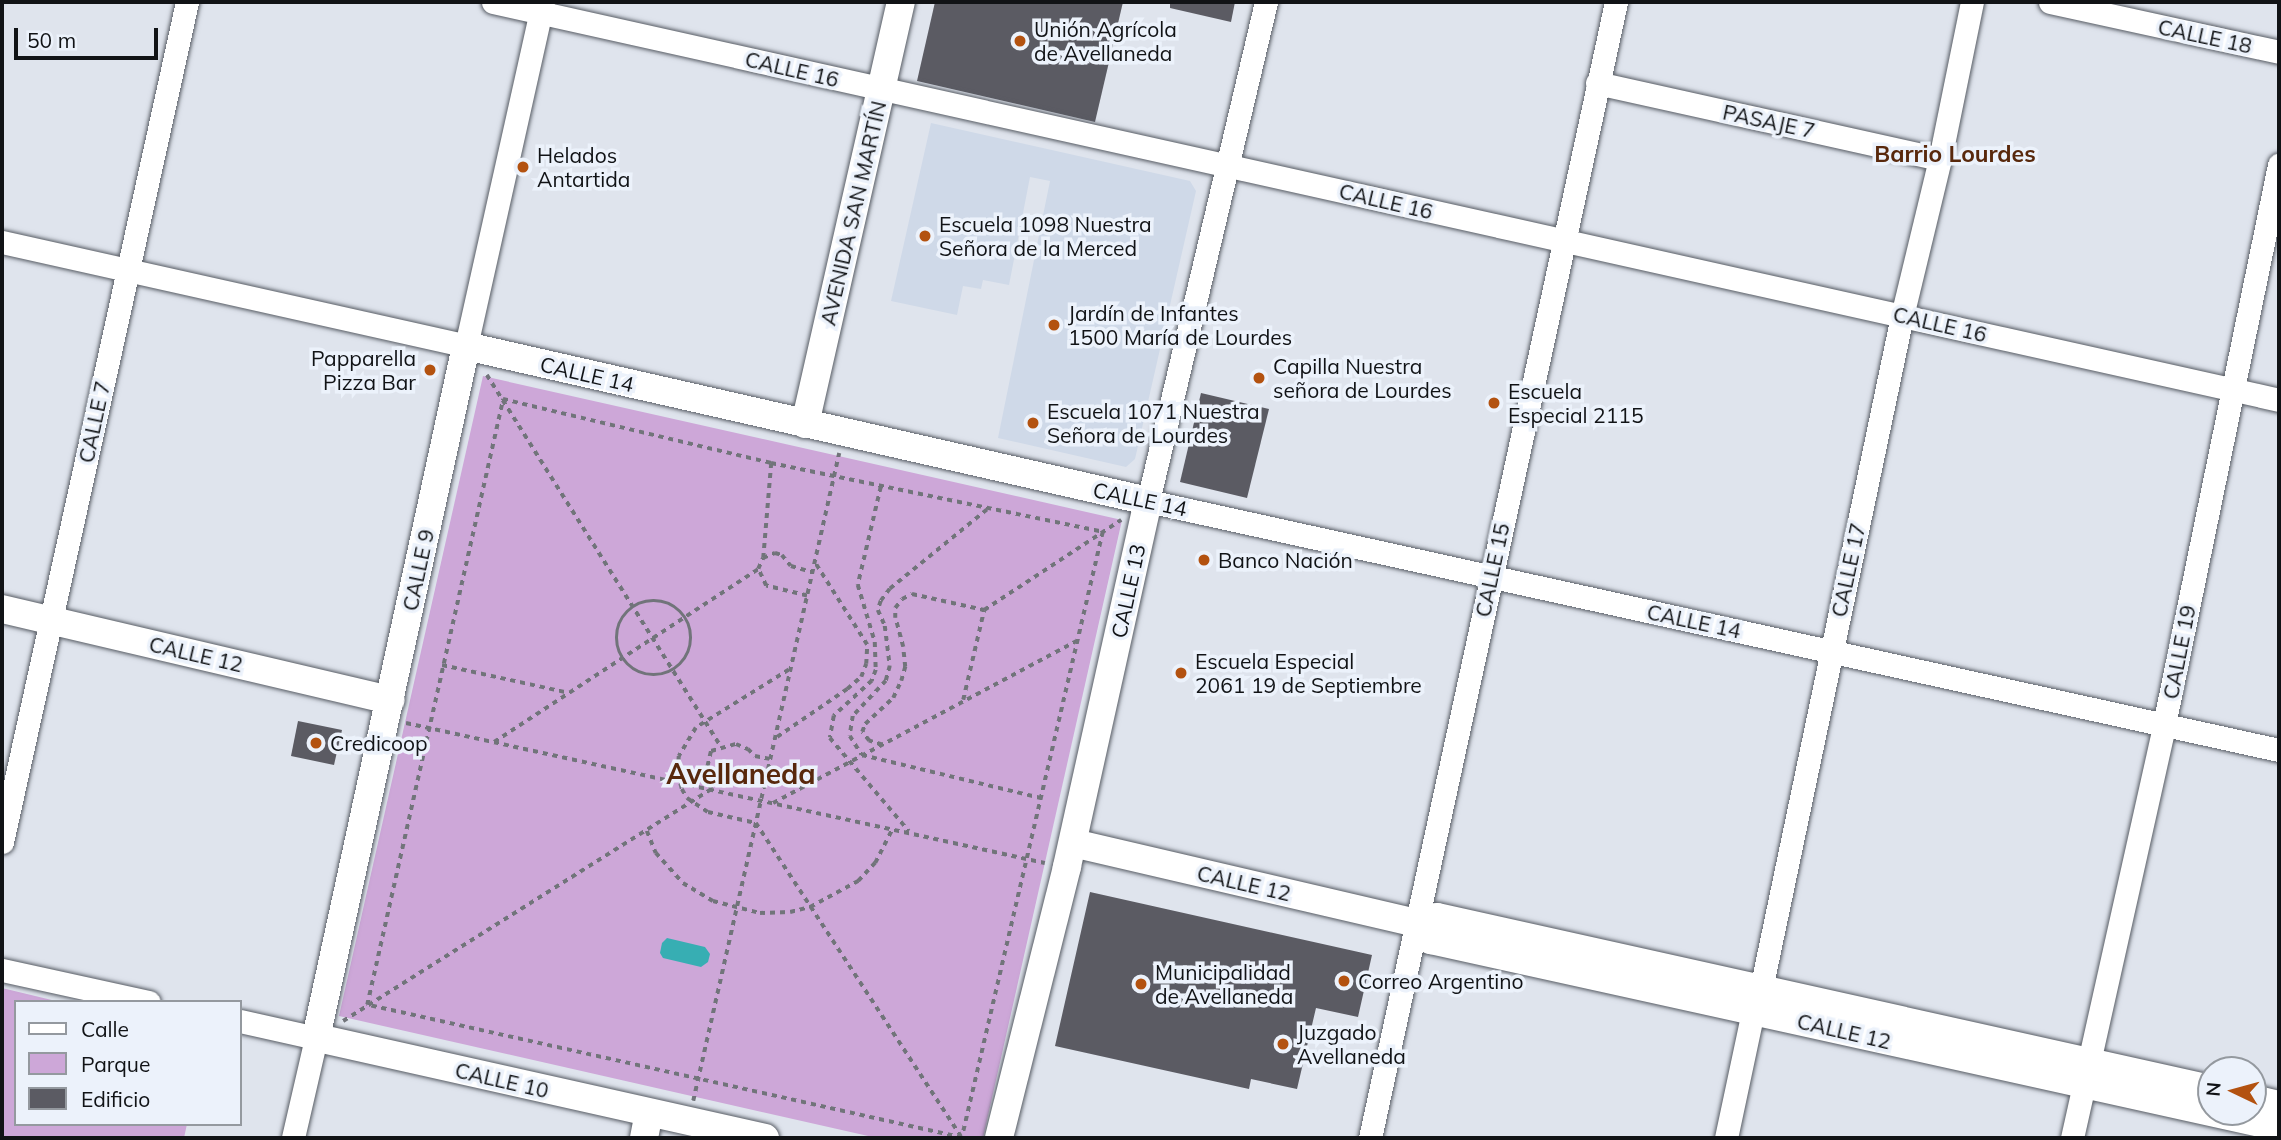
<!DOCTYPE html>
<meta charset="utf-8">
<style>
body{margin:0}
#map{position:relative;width:2281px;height:1140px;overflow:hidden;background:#dfe4ed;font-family:Mulish,sans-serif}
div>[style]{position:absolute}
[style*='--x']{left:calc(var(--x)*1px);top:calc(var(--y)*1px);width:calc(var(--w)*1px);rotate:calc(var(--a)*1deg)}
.built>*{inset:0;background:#cfd9e8}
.green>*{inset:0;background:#cda7d8}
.water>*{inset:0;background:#37aeb3}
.building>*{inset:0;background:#5b5b63}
.path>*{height:3.5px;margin-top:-1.75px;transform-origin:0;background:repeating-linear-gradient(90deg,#71747a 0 5px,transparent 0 10px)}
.path>.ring{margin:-1.75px;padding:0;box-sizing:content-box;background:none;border:3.5px solid #71747a;border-radius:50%}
.roads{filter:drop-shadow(0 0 2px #575c64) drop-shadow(0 0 2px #575c64)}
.minor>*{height:23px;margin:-11.5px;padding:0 11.5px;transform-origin:11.5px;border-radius:11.5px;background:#fff}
.tertiary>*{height:28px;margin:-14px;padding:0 14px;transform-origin:14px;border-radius:14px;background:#fff}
.dots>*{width:19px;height:19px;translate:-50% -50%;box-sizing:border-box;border:4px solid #ecf2fb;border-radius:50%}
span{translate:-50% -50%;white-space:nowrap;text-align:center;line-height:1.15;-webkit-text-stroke:7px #ecf2fb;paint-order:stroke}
.poi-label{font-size:21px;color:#111316}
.left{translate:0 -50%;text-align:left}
.right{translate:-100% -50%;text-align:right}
.street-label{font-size:21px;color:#111316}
.neighbourhood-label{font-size:23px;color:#58280c;font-weight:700}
.district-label{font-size:28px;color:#58280c;font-weight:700}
.frame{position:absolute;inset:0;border:4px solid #111316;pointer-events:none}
.legend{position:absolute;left:14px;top:1000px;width:228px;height:126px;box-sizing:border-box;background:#ecf2fb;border:2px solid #94999f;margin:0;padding:9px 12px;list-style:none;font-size:21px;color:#111316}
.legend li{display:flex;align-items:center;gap:14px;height:35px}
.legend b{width:35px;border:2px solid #94999f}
.north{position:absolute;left:2197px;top:1056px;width:70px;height:70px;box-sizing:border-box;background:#ecf2fb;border:2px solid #94999f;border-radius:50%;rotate:275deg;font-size:19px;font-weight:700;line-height:28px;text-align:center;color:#111316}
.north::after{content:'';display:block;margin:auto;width:24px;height:32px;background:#b35210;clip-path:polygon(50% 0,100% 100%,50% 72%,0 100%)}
.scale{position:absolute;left:14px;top:28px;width:144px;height:32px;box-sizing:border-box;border:4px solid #111316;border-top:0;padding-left:9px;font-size:21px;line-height:24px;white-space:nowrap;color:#111316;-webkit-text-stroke:5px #ecf2fb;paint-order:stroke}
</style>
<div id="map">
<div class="built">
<div style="clip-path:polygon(931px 123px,1190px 181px,1196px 191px,1135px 459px,1126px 467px,998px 438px,1050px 181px,1030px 177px,1009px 285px,983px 280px,981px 289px,963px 286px,957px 315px,891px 301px)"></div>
</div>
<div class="green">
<div style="clip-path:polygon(483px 376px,1122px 520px,983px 1138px,877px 1138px,339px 1016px)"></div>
<div style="clip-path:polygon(2px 988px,60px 1002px,16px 1002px,16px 1124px,187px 1124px,184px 1138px,2px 1138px)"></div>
</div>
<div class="water">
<div style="clip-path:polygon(667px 938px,705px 947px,710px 954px,708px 962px,701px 967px,663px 958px,660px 953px,662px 943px)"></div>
</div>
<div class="building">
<div style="clip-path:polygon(935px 2px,1123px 2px,1095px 122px,917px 81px)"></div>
<div style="clip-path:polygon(1170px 2px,1235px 2px,1231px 22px,1170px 8px)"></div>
<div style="clip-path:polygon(1201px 393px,1269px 409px,1247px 498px,1180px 482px)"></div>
<div style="clip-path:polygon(298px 721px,342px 730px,334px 765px,291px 756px)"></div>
<div style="clip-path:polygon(1090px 892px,1372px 955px,1358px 1017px,1316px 1008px,1297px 1089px,1251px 1079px,1249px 1089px,1055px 1046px)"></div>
</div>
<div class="path">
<div style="--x:487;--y:375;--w:439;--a:57.8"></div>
<div style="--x:503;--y:399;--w:276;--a:13.4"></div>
<div style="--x:771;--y:463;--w:339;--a:11.7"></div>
<div style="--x:1103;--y:532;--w:622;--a:103.1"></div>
<div style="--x:962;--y:1138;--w:610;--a:-167.4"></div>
<div style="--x:367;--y:1005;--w:621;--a:-77.35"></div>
<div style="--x:881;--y:487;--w:101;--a:103.2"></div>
<div style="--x:858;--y:585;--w:59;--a:73.4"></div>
<div style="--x:875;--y:642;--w:28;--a:88"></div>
<div style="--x:876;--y:670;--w:12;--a:110"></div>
<div style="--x:872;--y:681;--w:52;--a:137.4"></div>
<div style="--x:834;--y:716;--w:22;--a:100"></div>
<div style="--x:830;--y:738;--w:122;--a:49.7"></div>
<div style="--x:987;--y:510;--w:125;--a:140.8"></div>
<div style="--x:890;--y:589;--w:15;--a:127"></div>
<div style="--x:881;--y:601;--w:9;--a:108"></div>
<div style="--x:878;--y:610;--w:17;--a:66"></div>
<div style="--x:885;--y:626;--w:40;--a:82.9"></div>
<div style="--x:890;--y:666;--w:16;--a:105"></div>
<div style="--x:886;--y:681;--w:48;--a:133.3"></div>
<div style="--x:853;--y:716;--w:20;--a:99"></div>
<div style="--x:850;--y:736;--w:22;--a:58"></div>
<div style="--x:862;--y:755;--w:184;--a:13.5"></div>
<div style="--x:763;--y:558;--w:95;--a:-85.2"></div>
<div style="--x:807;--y:596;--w:42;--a:-166.3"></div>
<div style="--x:766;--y:586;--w:19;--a:-115"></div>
<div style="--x:758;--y:569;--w:12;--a:-66"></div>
<div style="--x:763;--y:558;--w:13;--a:-23"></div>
<div style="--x:775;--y:553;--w:7;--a:16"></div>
<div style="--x:782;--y:555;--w:14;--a:51"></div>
<div style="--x:791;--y:566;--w:22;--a:16"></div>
<div class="ring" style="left:617px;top:601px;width:70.5px;height:70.5px"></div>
<div style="--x:442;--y:665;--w:130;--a:12.4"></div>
<div style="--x:789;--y:670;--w:110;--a:148.1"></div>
<div style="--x:696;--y:728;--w:33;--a:121"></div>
<div style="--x:679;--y:756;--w:18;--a:93"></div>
<div style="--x:678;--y:774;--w:16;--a:75"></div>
<div style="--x:682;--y:789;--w:10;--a:61"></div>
<div style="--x:687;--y:798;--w:25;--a:34"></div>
<div style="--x:708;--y:812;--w:49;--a:12.9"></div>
<div style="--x:756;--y:823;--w:374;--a:56.8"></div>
<div style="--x:963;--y:700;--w:92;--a:-76.9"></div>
<div style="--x:406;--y:723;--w:654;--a:12.36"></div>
<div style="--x:777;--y:737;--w:85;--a:-34.4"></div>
<div style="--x:847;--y:689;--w:18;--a:-41"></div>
<div style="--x:861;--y:677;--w:14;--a:-69"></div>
<div style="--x:866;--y:664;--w:19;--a:-87"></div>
<div style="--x:867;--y:645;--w:97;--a:-122.4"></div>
<div style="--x:494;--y:742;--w:316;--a:-33.2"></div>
<div style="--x:882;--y:745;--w:14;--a:-163"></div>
<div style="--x:869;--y:741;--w:11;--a:-128"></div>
<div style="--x:862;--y:732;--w:9;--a:-69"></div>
<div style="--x:865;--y:724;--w:38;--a:-43"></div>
<div style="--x:893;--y:698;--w:19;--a:-65"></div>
<div style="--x:901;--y:681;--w:15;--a:-74"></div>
<div style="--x:905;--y:667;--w:20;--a:-96"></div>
<div style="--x:903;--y:647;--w:30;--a:-105"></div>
<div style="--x:895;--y:618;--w:10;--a:-90"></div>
<div style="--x:895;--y:608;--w:11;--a:-52"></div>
<div style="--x:902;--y:599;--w:11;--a:-27"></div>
<div style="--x:912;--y:594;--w:74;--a:12.5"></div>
<div style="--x:984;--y:610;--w:164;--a:-33.3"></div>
<div style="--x:773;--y:803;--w:344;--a:-28.1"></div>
<div style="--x:647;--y:831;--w:24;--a:68"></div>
<div style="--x:656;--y:853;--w:40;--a:48"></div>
<div style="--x:683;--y:883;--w:35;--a:31"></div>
<div style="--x:713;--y:901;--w:49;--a:14.3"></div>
<div style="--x:760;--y:913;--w:30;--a:-2"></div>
<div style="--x:790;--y:912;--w:21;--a:-14"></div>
<div style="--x:810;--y:907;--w:55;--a:-28.4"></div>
<div style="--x:858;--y:881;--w:25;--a:-47"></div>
<div style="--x:875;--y:863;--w:38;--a:-63"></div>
<div style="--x:343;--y:1021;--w:435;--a:-32.2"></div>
<div style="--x:711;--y:789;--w:14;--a:-115"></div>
<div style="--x:705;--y:776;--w:26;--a:-77"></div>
<div style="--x:711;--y:751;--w:26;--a:-16"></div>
<div style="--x:736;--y:744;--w:13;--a:23"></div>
<div style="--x:748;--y:749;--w:10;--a:45"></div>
<div style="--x:755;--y:756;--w:15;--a:11"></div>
<div style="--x:693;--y:1101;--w:664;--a:-77.3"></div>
</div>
<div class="roads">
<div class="minor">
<div style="--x:493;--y:2;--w:1830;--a:12.56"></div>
<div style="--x:1266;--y:2;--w:513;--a:103.3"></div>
<div style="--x:1148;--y:501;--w:1158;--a:12.42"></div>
<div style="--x:2050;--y:2;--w:234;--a:12.3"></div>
<div style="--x:1597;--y:83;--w:351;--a:12.5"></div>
<div style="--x:2;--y:242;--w:476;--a:12.6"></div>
<div style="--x:466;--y:346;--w:353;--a:-77.4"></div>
<div style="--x:2;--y:842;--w:860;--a:-77.58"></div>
<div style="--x:2;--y:970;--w:150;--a:12.3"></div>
<div style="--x:240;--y:1021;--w:78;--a:12.6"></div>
<div style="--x:316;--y:1038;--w:103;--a:103"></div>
<div style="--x:1370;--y:1138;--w:1162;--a:-77.78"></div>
<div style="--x:1726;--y:1138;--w:130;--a:-78"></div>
<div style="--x:1753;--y:1011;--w:23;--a:-70"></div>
<div style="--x:1761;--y:989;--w:688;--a:-78.17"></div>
<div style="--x:1902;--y:316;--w:162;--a:-76.4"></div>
<div style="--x:1940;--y:159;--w:160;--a:-78.5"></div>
<div style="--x:2072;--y:1138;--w:423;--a:-77.4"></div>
<div style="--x:2164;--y:725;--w:572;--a:-78.4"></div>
</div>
<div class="tertiary">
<div style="--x:805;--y:424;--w:433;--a:-77.2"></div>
<div style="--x:2;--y:609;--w:399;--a:13.2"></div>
<div style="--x:1073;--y:843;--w:352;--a:13.1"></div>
<div style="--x:1416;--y:923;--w:22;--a:-16"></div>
<div style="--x:1437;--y:917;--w:793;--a:12.53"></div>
<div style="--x:1416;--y:923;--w:23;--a:49"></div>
<div style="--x:1431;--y:940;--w:868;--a:12.44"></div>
<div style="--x:2253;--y:1099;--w:27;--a:13"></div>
<div style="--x:644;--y:1138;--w:25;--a:-79"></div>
<div style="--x:765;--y:1138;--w:460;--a:-167.4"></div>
<div style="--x:316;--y:1038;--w:708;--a:-77.77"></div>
<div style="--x:466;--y:346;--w:699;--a:12.8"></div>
<div style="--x:1148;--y:501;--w:375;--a:102.5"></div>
<div style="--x:1067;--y:867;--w:279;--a:104.1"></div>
</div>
</div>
<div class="dots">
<div style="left:1020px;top:41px;background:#b35210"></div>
<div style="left:523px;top:167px;background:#b35210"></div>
<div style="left:925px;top:236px;background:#b35210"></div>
<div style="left:1054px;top:325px;background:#b35210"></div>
<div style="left:430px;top:370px;background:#b35210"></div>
<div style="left:1259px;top:378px;background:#b35210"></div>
<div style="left:1494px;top:403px;background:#b35210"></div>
<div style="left:1033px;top:423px;background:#b35210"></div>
<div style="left:1204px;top:560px;background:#b35210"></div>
<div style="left:1181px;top:673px;background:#b35210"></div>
<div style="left:316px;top:743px;background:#b35210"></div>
<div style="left:1344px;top:981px;background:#b35210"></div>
<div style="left:1141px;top:984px;background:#b35210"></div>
<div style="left:1283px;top:1044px;background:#b35210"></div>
</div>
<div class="poi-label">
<span class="left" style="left:1034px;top:41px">Unión Agrícola<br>de Avellaneda</span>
<span class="left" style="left:537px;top:167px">Helados<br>Antartida</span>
<span class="left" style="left:939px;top:236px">Escuela 1098 Nuestra<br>Señora de la Merced</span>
<span class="left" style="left:1068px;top:325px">Jardín de Infantes<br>1500 María de Lourdes</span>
<span class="right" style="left:416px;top:370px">Papparella<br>Pizza Bar</span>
<span class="left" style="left:1273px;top:378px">Capilla Nuestra<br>señora de Lourdes</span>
<span class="left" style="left:1508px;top:403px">Escuela<br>Especial 2115</span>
<span class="left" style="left:1047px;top:423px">Escuela 1071 Nuestra<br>Señora de Lourdes</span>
<span class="left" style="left:1218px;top:560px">Banco Nación</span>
<span class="left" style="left:1195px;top:673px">Escuela Especial<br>2061 19 de Septiembre</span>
<span class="left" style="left:330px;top:743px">Credicoop</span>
<span class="left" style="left:1155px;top:984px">Municipalidad<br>de Avellaneda</span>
<span class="left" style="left:1358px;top:981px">Correo Argentino</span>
<span class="left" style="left:1297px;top:1044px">Juzgado<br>Avellaneda</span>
</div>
<div class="street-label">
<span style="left:2205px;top:36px;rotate:12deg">CALLE 18</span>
<span style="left:792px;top:69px;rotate:13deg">CALLE 16</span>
<span style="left:1769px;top:121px;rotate:12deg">PASAJE 7</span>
<span style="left:1386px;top:201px;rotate:13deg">CALLE 16</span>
<span style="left:853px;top:213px;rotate:-77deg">AVENIDA SAN MARTÍN</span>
<span style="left:1940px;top:324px;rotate:13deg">CALLE 16</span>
<span style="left:587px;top:374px;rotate:13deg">CALLE 14</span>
<span style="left:94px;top:422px;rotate:-78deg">CALLE 7</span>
<span style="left:1140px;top:499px;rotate:12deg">CALLE 14</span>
<span style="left:418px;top:570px;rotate:-78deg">CALLE 9</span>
<span style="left:1492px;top:570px;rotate:-78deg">CALLE 15</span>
<span style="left:1848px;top:570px;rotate:-78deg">CALLE 17</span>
<span style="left:1128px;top:591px;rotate:-78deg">CALLE 13</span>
<span style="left:1694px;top:621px;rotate:12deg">CALLE 14</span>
<span style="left:2179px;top:652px;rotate:-79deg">CALLE 19</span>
<span style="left:196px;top:654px;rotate:13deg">CALLE 12</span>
<span style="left:1244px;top:883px;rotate:13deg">CALLE 12</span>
<span style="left:1844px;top:1031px;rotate:13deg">CALLE 12</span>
<span style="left:502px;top:1080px;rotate:13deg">CALLE 10</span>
</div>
<div class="neighbourhood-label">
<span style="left:1955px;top:154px">Barrio Lourdes</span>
</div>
<div class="district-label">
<span style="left:741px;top:774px">Avellaneda</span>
</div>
<div class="frame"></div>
<ul class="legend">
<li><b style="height:9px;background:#fff"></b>Calle</li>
<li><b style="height:19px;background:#cda7d8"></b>Parque</li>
<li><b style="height:19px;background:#5b5b63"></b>Edificio</li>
</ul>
<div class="north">N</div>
<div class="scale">50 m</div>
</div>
